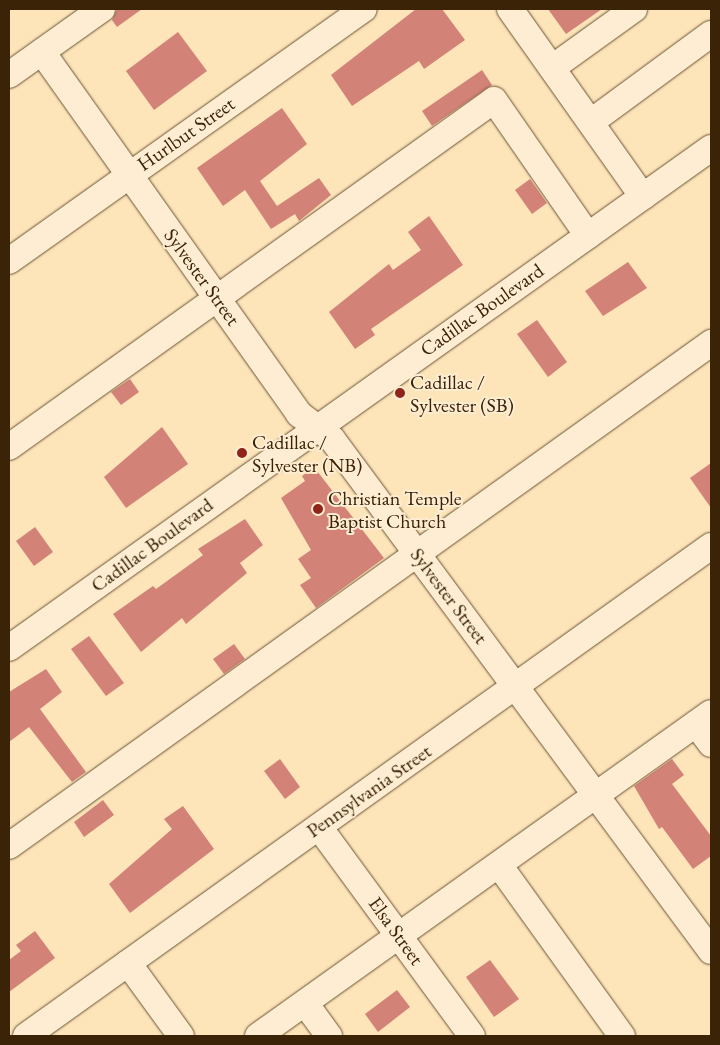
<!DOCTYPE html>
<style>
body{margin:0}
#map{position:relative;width:720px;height:1045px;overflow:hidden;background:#fde4b9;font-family:"EB Garamond",serif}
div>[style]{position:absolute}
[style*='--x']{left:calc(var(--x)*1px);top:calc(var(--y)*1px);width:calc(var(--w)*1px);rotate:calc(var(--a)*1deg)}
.building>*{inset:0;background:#d28277}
.roads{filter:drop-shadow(0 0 1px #6b5334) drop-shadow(0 0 1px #6b5334)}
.minor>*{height:26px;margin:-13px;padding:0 13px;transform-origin:13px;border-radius:13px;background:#feedd2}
.dots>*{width:14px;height:14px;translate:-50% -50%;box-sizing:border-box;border:2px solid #feedd2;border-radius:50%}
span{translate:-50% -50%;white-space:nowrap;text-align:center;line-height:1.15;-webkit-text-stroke:4px #feedd2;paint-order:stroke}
.street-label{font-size:20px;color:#3a2307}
.poi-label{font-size:20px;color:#3a2307}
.left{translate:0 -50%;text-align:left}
.frame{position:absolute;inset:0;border:10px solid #3a2307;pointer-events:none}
</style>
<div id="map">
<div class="building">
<div style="clip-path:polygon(117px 9px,142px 9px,117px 27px,112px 20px)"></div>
<div style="clip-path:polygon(416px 9px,442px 9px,465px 40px,424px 69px,419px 61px,352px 106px,331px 75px)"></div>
<div style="clip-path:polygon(548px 9px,602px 9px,566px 34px)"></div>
<div style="clip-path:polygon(178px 32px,207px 71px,154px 110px,126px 71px)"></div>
<div style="clip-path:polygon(482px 70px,492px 85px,432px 126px,422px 111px)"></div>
<div style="clip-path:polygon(282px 108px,307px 144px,260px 181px,277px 206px,319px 178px,331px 195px,299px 221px,295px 214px,271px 229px,245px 190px,223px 206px,197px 168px)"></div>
<div style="clip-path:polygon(530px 179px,547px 203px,532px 214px,515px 190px)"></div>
<div style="clip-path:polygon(429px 216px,463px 265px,371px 329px,375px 335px,355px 349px,329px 312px,389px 264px,393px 270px,421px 250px,408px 232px)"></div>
<div style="clip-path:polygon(628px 262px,647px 288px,603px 316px,585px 291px)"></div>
<div style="clip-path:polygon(537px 320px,567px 362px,548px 377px,517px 334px)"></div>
<div style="clip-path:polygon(130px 379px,139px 392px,121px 405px,111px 392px)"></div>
<div style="clip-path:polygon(162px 427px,188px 464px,126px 508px,104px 477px)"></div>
<div style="clip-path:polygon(711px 463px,711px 508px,690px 478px)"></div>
<div style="clip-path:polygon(314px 467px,384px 558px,316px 608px,300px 585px,311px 578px,298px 559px,311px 550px,281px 498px,305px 481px,302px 476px)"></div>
<div style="clip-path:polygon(245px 519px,263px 545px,240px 563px,247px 573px,186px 624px,182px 618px,141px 652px,113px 614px,153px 586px,156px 589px,203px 555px,198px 549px)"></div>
<div style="clip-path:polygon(35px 527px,53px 552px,34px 566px,16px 541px)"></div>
<div style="clip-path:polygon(89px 636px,124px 683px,106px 696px,71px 649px)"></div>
<div style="clip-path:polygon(234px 644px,245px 659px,224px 674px,213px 659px)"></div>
<div style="clip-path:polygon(46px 669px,62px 692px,40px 709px,86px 772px,72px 782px,29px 727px,9px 742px,9px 692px)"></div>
<div style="clip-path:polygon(280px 759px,300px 787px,285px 799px,264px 771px)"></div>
<div style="clip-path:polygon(672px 759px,684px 775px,672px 784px,711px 836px,711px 856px,693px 869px,662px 827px,659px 829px,634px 786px)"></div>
<div style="clip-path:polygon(103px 800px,114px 815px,84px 837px,74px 822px)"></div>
<div style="clip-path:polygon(183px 806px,214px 849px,130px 913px,109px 884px,172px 829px,164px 819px)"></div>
<div style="clip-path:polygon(35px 931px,55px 958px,9px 992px,9px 960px,21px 951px,16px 945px)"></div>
<div style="clip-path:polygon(490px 960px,519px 999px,494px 1017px,466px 977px)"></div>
<div style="clip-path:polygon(397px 990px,410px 1007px,378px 1032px,365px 1014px)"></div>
</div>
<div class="roads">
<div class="minor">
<div style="--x:510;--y:9;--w:230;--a:54.7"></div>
<div style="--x:42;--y:52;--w:444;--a:54.6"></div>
<div style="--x:299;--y:414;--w:41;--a:37.1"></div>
<div style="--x:332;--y:439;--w:637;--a:53.49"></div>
<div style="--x:552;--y:68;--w:101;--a:-35.7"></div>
<div style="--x:9;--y:75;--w:114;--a:-35.4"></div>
<div style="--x:591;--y:122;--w:149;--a:-36.3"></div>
<div style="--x:9;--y:261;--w:435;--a:-35.4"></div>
<div style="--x:9;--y:447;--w:596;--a:-35.58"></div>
<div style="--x:494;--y:100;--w:165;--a:55.3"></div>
<div style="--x:9;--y:648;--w:862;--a:-35.46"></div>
<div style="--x:696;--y:724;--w:25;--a:53"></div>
<div style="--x:319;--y:827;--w:259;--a:53.8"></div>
<div style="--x:9;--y:846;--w:864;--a:-35.62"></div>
<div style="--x:499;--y:865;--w:211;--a:54.3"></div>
<div style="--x:128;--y:963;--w:90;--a:54"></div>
<div style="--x:305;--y:1003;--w:41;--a:54"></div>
<div style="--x:26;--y:1036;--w:842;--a:-35.58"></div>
<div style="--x:258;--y:1036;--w:556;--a:-35.49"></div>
</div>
</div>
<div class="dots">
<div style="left:400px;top:393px;background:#8f2418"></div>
<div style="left:242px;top:453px;background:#8f2418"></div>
<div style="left:318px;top:509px;background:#8f2418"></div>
</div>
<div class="street-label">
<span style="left:186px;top:134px;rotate:-35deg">Hurlbut Street</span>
<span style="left:202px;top:277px;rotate:54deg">Sylvester Street</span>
<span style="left:482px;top:310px;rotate:-35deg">Cadillac Boulevard</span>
<span style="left:152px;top:545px;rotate:-36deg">Cadillac Boulevard</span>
<span style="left:449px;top:596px;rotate:53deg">Sylvester Street</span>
<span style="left:369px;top:791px;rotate:-35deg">Pennsylvania Street</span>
<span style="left:396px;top:931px;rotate:54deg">Elsa Street</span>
</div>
<div class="poi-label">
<span class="left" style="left:410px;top:394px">Cadillac /<br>Sylvester (SB)</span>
<span class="left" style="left:252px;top:454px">Cadillac /<br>Sylvester (NB)</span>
<span class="left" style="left:328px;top:510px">Christian Temple<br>Baptist Church</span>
</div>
<div class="frame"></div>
</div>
